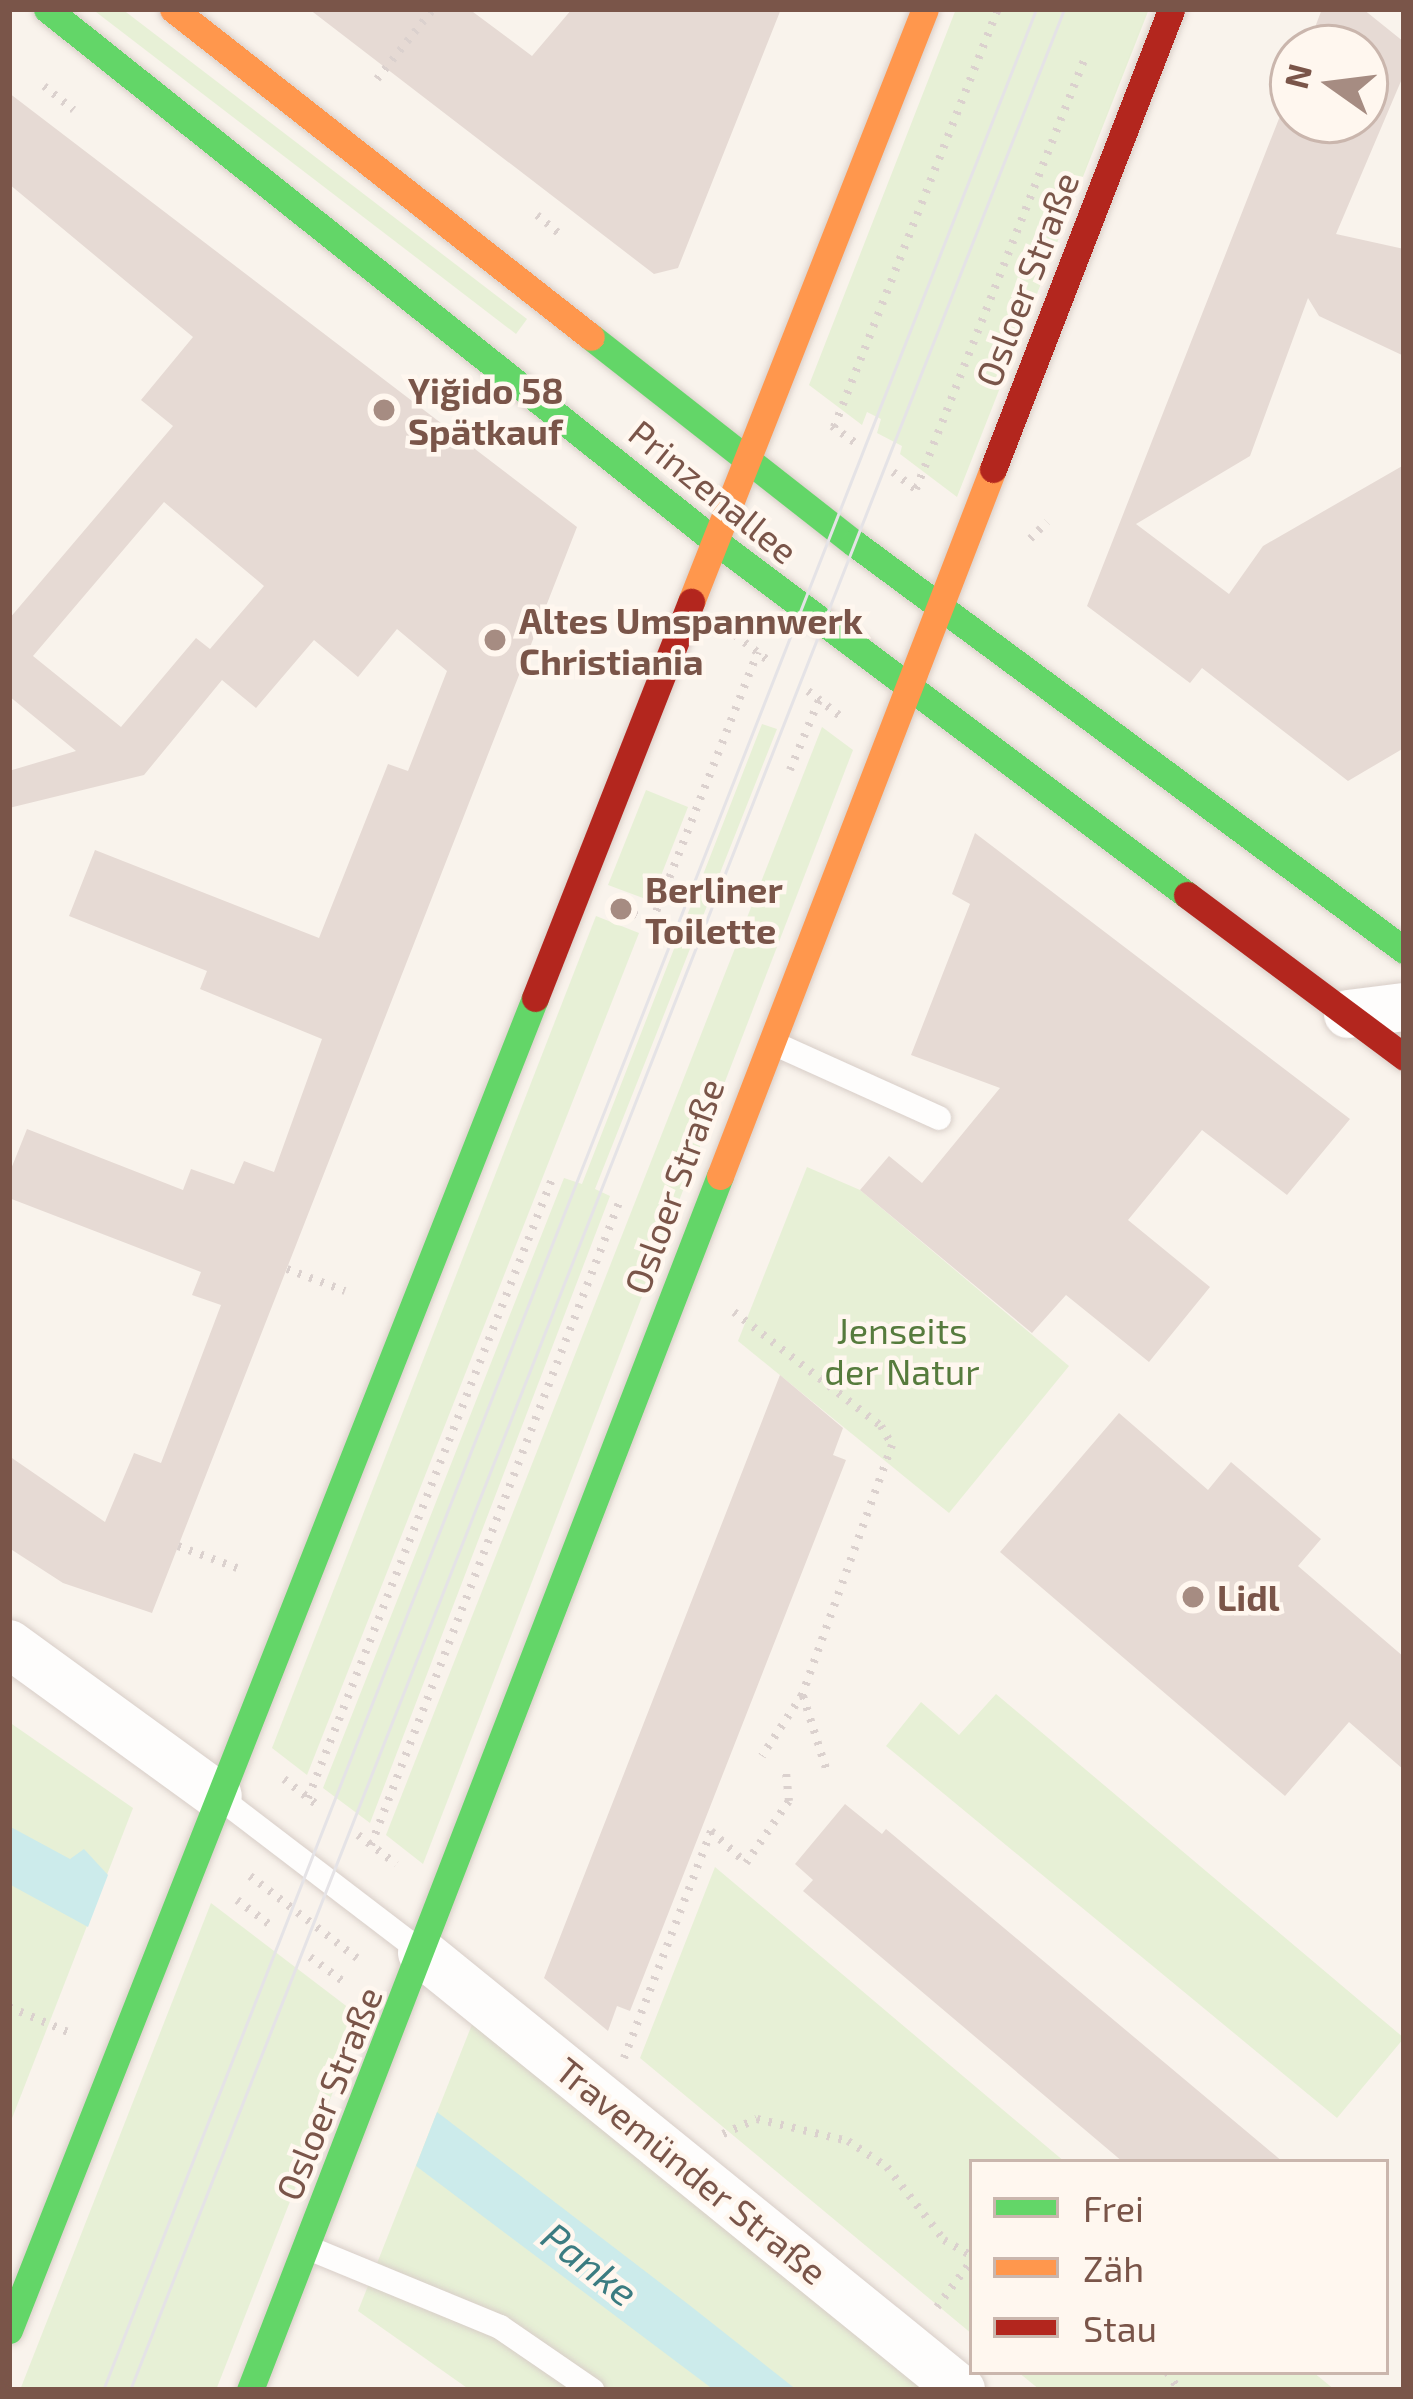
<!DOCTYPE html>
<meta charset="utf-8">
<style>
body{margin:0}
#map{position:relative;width:1413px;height:2399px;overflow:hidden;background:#f9f3ec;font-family:"Exo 2",sans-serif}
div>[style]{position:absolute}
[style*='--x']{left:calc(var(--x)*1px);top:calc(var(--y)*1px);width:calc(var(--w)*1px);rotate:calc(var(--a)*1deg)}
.green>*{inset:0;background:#e7f0d6}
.water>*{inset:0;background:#ccebeb}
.building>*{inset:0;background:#e6dad4}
.path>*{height:8px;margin-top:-4px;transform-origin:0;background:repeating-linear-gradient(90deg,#dbd1ce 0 3px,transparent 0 12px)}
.roads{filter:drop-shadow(0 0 3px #d8cec8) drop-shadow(0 0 3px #d8cec8)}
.lane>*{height:24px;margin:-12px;padding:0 12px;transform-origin:12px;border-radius:12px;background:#fefdfc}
.street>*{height:48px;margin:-24px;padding:0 24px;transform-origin:24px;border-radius:24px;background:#fefdfc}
.fast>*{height:27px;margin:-13.5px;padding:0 13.5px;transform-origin:13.5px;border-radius:13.5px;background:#63d668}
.slow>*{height:27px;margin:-13.5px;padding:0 13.5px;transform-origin:13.5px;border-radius:13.5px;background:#ff974d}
.jam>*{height:27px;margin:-13.5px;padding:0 13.5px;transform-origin:13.5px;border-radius:13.5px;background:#b3261e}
.tram>*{height:3px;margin:-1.5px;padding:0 1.5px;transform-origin:1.5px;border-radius:1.5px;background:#e5e3e6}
.dots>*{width:33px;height:33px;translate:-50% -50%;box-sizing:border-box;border:6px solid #fff7ef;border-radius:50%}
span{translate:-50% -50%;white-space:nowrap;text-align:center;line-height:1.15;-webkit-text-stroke:9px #fff7ef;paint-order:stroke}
.street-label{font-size:36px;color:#7a5549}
.poi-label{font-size:36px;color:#7a5549;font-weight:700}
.left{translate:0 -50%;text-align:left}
.park-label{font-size:36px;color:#567b3d}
.water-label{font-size:39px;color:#3b7c81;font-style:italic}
.frame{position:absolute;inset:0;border:12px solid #7a5549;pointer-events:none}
.legend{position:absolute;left:969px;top:2159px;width:420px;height:216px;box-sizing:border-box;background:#fff7ef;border:3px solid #cab6ad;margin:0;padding:15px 21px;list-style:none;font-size:36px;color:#7a5549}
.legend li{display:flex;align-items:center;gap:24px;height:60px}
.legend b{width:60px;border:3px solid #cab6ad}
.north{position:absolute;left:1269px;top:24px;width:120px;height:120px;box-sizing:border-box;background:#fff7ef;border:3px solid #cab6ad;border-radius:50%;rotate:284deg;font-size:33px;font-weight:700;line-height:48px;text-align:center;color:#7a5549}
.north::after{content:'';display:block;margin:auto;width:42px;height:54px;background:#a68c82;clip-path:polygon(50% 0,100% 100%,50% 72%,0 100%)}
</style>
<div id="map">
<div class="green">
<div style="clip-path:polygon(122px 9px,527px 319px,516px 334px,96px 12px)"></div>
<div style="clip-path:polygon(956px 9px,1149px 9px,957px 497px,900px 454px,902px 446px,877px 433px,881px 419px,867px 412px,862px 425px,809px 385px)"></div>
<div style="clip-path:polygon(762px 724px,777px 729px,595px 1189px,610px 1196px,370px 1823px,323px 1788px,564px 1178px,582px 1184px)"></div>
<div style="clip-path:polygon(822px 727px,853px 750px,423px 1864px,386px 1835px)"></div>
<div style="clip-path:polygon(646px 790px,688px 807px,651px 901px,608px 885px)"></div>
<div style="clip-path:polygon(596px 916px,639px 933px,307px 1775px,272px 1748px)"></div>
<div style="clip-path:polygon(807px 1167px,860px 1190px,1069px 1366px,949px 1513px,738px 1341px)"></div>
<div style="clip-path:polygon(996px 1694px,1404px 2038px,1337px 2118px,886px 1746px,921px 1702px,959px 1735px)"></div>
<div style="clip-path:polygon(9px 1722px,133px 1808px,9px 2126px)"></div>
<div style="clip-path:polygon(715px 1867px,1065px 2162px,972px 2162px,972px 2334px,640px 2058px)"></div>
<div style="clip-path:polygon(211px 1903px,362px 2018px,216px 2390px,20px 2390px)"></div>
<div style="clip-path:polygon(473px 2022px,926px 2390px,470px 2390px,358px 2311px)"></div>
<div style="clip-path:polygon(1018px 2372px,1313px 2372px,1335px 2390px,1040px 2390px)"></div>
</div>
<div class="water">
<div style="clip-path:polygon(9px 1826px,70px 1859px,84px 1849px,108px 1875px,88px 1927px,9px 1884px)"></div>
<div style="clip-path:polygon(437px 2112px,688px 2304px,797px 2390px,714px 2390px,416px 2166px)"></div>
</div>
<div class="building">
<div style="clip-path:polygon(309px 9px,469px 9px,532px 56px,572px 9px,781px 9px,678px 268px,654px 274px)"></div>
<div style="clip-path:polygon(1322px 9px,1363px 9px,1404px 42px,1404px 74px,1336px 234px,1404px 249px,1404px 356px,1319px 316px,1308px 298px,1250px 456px,1136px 524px,1229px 594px,1263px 546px,1404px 465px,1404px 748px,1348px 781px,1202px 668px,1190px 683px,1087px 606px,1293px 83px,1293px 120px,1365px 120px,1365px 48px,1307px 48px)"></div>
<div style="clip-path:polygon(evenodd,9px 93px,577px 527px,152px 1613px,63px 1583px,9px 1548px,9px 1456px,105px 1522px,134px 1453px,161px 1463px,221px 1305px,192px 1295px,201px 1272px,9px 1198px,9px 1174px,27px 1129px,183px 1190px,191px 1169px,234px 1184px,244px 1161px,274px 1172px,322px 1039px,200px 989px,207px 971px,69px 916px,95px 850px,319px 938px,388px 764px,408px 771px,447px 671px,397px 629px,358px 677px,314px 640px,256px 708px,222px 680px,144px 775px,9px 808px,9px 771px,76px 751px,9px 696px,9px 619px,173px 426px,141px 400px,193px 337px,9px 184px,9px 93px,164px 502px,264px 586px,210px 649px,196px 638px,121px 727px,33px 656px,164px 502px)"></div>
<div style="clip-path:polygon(975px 833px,1350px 1119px,1287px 1195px,1202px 1130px,1128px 1220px,1210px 1287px,1149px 1362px,1066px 1295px,1032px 1333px,860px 1190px,889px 1156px,922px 1183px,1000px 1088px,911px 1055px,970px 904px,952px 894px)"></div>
<div style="clip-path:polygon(780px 1375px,843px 1428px,833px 1455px,846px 1460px,630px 2011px,617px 2006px,608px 2031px,544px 1978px)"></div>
<div style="clip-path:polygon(1119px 1413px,1208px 1490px,1231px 1462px,1321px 1539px,1298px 1566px,1404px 1657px,1404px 1770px,1349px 1722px,1285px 1796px,1000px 1552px)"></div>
<div style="clip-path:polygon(845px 1804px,882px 1834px,886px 1829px,1283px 2162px,1123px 2162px,803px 1891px,813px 1880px,795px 1864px)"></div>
</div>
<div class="path">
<div style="--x:377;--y:79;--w:90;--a:-51.3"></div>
<div style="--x:44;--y:86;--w:38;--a:39"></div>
<div style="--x:537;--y:215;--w:33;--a:40"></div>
<div style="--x:832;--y:426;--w:29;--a:36"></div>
<div style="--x:834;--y:427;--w:449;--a:-68.6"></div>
<div style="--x:893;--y:472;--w:34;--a:37"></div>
<div style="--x:916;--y:489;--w:461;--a:-68.6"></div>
<div style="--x:1030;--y:539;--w:24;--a:-45"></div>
<div style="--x:735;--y:635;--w:44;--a:37.6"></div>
<div style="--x:808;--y:691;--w:41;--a:38"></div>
<div style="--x:790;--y:770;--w:76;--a:-67.5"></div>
<div style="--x:634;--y:914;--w:20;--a:24"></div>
<div style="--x:652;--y:922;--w:290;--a:-68.6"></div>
<div style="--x:287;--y:1269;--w:62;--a:20.8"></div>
<div style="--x:734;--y:1312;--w:186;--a:37.8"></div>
<div style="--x:881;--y:1426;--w:22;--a:60"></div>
<div style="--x:892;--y:1445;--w:266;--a:109.8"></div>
<div style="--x:802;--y:1695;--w:73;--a:123.3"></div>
<div style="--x:178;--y:1546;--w:63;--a:20.4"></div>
<div style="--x:803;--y:1696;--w:83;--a:72.4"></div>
<div style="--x:284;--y:1779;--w:47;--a:38.1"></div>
<div style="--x:308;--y:1798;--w:671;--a:-68.48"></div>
<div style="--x:358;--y:1835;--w:48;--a:37.3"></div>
<div style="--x:371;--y:1845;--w:691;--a:-68.89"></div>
<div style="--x:250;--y:1876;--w:135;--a:37.5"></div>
<div style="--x:237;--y:1900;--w:46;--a:37.1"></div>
<div style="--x:310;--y:1957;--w:47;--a:36.4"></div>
<div style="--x:9;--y:2007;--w:64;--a:23"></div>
<div style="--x:624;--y:2058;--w:243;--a:-69"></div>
<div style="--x:711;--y:1831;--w:47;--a:42.4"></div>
<div style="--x:746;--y:1863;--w:75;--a:-55.3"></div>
<div style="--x:789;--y:1801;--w:28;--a:-96"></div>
<div style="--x:723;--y:2134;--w:37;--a:-24"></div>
<div style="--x:757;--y:2119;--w:94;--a:13.6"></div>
<div style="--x:848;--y:2141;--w:47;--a:33.7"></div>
<div style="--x:887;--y:2167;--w:93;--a:52"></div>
<div style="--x:944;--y:2240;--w:32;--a:30"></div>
<div style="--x:937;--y:2307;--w:59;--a:-53.3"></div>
<div style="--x:1167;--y:2372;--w:22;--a:56"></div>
</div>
<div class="roads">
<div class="lane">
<div style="--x:773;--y:1043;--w:182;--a:24.3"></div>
<div style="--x:220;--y:1798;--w:247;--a:37.4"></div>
<div style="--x:306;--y:2247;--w:210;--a:22.4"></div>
<div style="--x:500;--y:2327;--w:112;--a:34.4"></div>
</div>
<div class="street">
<div style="--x:1348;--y:1014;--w:56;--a:-7.1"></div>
<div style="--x:9;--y:1644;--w:258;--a:36"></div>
<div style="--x:422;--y:1953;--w:694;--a:39.03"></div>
</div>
<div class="fast">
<div style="--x:47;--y:9;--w:849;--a:38.54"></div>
<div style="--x:711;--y:538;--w:595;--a:36.87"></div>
<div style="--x:591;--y:337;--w:334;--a:38.1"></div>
<div style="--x:854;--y:543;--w:684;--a:36.5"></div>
<div style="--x:9;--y:2330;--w:1432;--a:-68.45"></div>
<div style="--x:250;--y:2390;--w:1302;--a:-68.84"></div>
</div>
<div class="slow">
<div style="--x:173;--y:9;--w:531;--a:38.12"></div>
<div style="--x:691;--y:602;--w:637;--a:-68.47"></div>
<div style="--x:720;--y:1176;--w:758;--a:-68.89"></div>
</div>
<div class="jam">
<div style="--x:993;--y:469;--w:493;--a:-68.8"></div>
<div style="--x:1187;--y:895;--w:271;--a:36.7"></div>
<div style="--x:535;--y:998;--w:426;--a:-68.5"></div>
</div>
</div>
<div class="tram">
<div style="--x:103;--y:2390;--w:2557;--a:-68.6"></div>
<div style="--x:130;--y:2390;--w:2558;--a:-68.58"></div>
</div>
<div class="dots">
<div style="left:384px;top:410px;background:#a68c82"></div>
<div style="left:495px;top:640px;background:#a68c82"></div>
<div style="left:621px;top:909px;background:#a68c82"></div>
<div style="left:1193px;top:1597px;background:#a68c82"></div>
</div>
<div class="street-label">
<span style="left:1026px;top:279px;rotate:-69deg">Osloer Straße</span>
<span style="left:714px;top:491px;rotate:39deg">Prinzenallee</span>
<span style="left:673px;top:1186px;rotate:-70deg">Osloer Straße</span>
<span style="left:328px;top:2093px;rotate:-68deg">Osloer Straße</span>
<span style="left:692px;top:2170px;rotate:39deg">Travemünder Straße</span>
</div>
<div class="poi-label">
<span class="left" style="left:408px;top:410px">Yiğido 58<br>Spätkauf</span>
<span class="left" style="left:519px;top:640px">Altes Umspannwerk<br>Christiania</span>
<span class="left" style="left:645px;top:909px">Berliner<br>Toilette</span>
<span class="left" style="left:1217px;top:1597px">Lidl</span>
</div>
<div class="park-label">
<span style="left:902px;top:1350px">Jenseits<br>der Natur</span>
</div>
<div class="water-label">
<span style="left:590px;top:2264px;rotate:38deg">Panke</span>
</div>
<div class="frame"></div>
<ul class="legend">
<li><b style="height:15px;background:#63d668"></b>Frei</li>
<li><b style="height:15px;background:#ff974d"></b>Zäh</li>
<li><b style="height:15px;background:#b3261e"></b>Stau</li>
</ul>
<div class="north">N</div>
</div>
